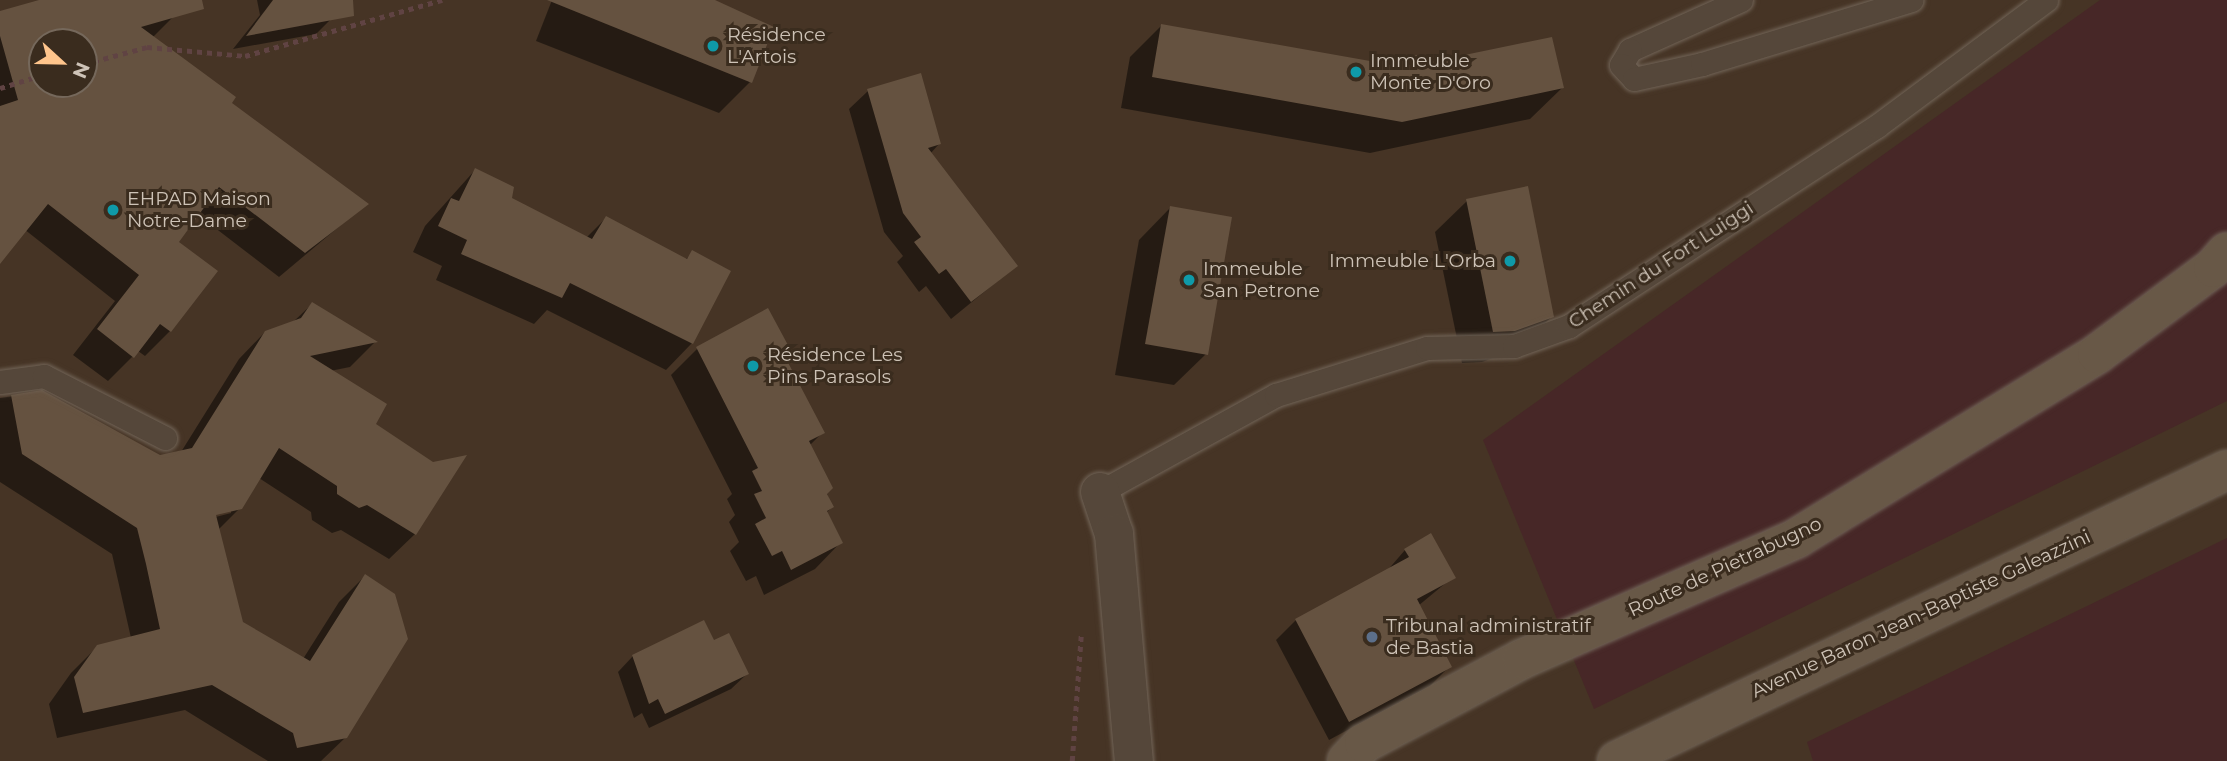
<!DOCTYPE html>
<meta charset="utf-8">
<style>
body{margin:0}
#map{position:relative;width:2227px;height:761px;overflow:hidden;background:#463425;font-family:Montserrat,sans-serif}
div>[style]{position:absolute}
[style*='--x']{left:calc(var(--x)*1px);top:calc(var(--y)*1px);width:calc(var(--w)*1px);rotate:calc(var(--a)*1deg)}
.green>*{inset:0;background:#472727}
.shadow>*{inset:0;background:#0007}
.building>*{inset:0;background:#655240}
.path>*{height:4.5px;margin-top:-2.25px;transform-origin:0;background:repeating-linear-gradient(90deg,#604343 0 5px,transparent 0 10px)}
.roads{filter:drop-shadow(0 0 2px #726558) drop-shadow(0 0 2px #726558)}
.lane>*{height:23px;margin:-11.5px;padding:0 11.5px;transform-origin:11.5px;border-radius:11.5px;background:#55473a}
.street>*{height:38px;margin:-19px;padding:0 19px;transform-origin:19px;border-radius:19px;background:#55473a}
.secondary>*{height:38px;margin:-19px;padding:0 19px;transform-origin:19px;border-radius:19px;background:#685847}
.dots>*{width:19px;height:19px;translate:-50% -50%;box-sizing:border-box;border:4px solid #3a2c1e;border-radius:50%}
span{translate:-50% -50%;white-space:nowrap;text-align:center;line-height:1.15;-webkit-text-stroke:6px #3a2c1e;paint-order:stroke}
.poi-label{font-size:19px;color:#cec3b7}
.left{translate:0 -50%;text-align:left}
.right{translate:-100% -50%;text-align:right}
.street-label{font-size:19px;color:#cec3b7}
.north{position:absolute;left:28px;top:28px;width:70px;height:70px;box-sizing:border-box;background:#3a2c1e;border:2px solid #75685b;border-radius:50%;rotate:112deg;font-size:19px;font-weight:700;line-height:28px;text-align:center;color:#cec3b7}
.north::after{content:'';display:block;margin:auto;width:24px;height:32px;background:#ffc58c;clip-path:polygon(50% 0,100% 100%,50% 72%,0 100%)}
</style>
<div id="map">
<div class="green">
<div style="clip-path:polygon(2100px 0,2227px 0,2227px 401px,1594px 709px,1483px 440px)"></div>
<div style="clip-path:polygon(2227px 538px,2227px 761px,1813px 761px,1807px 742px)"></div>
</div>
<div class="shadow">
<div style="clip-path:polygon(evenodd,46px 0,170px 0,174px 16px,153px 37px,229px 103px,366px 204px,279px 277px,197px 214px,177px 242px,215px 272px,170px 331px,145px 356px,138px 351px,108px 381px,73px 355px,115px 301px,24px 229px,0 146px,0 13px,46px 0,42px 42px,84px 42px,84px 84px,42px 84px,42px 42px)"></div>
<div style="clip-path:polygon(257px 0,327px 0,331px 19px,316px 34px,233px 49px,260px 15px)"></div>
<div style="clip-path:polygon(552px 0,701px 0,750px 82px,719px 113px,536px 41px)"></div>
<div style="clip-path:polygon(1161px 26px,1369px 63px,1562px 88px,1530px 119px,1370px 153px,1121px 108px,1130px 57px)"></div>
<div style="clip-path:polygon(868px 91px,939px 144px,930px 154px,1016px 266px,951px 319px,926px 286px,919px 292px,897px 262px,903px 256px,884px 232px,849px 109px)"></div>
<div style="clip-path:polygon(475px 170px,510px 199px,586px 238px,606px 218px,685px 260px,693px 253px,729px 271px,692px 343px,666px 370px,547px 310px,534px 324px,436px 280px,442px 266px,413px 252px,425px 226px)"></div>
<div style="clip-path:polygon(1467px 201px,1552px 316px,1521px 348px,1482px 362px,1462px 363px,1435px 232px)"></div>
<div style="clip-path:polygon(1170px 208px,1206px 354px,1174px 385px,1115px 375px,1139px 240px)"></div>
<div style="clip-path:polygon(evenodd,312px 304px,375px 342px,350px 367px,330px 371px,374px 425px,415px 534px,389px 559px,341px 530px,332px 533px,312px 520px,311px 512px,259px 478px,240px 508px,218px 530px,242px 623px,303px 659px,339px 602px,365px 576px,346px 737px,321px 761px,268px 761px,185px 710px,57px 738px,49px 704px,71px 673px,98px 646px,131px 638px,112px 554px,0 482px,0 398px,41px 392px,160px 457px,181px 452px,239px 359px,265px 332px,292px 323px,312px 304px,231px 510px,231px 513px,208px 519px,207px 516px,231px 510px)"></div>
<div style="clip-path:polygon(697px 349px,781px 353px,823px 432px,809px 446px,832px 507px,826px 513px,841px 542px,815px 569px,764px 595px,756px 576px,746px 581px,730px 551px,739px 542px,729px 522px,735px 515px,727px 499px,732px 494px,671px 375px)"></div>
<div style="clip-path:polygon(1405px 550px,1453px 577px,1418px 606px,1450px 666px,1430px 686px,1329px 740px,1276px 640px,1296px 620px,1386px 572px)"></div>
<div style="clip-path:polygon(713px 642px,747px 674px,731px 689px,649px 728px,642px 713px,634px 718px,618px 672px,633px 656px)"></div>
</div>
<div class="building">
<div style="clip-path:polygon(evenodd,39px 0,202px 0,204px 9px,141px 27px,236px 97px,232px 103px,369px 204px,305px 253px,219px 187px,179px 242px,218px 271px,171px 332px,160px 324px,134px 358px,97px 329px,139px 275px,48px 204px,0 264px,0 106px,18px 100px,0 36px,0 11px,39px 0,42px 42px,84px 42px,84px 84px,42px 84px,42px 42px)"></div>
<div style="clip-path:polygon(273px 0,353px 0,354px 16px,246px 36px)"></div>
<div style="clip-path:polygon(547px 0,715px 0,774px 27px,752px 83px)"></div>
<div style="clip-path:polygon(1161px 24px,1370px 61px,1417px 55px,1421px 64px,1552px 37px,1564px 88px,1402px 122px,1152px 77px)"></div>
<div style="clip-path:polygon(921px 73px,941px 144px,928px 148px,1018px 266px,971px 302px,946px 269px,939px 274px,914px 242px,921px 237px,903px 213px,867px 89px)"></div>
<div style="clip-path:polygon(475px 168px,514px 187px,512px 198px,592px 239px,606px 216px,687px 259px,692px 250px,731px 271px,693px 344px,570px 283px,562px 298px,461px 254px,467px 240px,438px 226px,451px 198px,459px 201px)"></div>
<div style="clip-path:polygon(1528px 186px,1554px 317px,1515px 331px,1493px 332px,1466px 199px)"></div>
<div style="clip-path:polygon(1170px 206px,1232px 217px,1208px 355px,1145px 344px)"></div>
<div style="clip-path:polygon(312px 302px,378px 342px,310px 356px,387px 404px,376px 424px,433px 462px,467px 455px,416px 535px,367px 505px,359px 508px,337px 494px,337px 486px,279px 448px,242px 509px,216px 515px,243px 622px,310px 661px,365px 574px,395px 594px,408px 639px,347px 738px,297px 748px,293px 733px,212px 685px,83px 713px,74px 677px,97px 645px,160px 629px,146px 564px,137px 528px,22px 454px,11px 395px,42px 390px,160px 455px,192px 448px,265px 331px,301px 318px)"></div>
<div style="clip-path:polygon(768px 308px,789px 347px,783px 353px,825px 433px,809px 441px,833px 488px,827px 494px,834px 507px,827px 511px,843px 543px,791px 570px,782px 551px,772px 556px,755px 524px,766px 518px,754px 494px,762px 491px,752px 471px,758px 468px,696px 347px)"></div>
<div style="clip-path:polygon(1431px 533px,1456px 578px,1417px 599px,1452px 667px,1349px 722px,1295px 619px,1409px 557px,1404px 549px)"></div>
<div style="clip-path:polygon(704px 620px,714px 640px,729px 633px,749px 674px,665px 714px,658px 699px,649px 704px,632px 655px)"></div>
</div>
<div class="path">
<div style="--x:84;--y:64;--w:65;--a:-15.1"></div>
<div style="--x:147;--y:47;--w:98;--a:5.2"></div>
<div style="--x:245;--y:56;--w:205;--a:-15.9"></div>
<div style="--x:0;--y:88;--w:44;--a:-17.2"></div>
<div style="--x:1072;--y:761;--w:127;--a:-85.9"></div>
</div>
<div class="roads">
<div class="lane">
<div style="--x:1741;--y:0;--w:122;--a:155.8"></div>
<div style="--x:1630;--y:50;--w:17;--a:121"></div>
<div style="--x:1621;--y:65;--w:19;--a:47"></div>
<div style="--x:1634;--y:79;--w:70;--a:-12.4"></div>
<div style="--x:1702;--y:64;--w:219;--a:-17"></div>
<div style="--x:0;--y:382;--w:44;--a:-7.8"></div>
<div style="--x:44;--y:376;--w:136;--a:27.1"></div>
<div style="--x:1100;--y:492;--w:201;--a:-28.9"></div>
<div style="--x:1276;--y:395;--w:158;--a:-17.3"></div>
<div style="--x:1427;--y:348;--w:87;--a:-1.3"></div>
<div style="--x:1514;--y:346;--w:59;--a:-20"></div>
<div style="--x:1569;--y:326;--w:367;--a:-33"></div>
<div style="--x:1877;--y:126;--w:211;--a:-36.7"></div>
</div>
<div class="street">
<div style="--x:1100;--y:492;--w:44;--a:71.6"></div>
<div style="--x:1114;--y:534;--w:228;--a:85"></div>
</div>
<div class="secondary">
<div style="--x:1347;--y:761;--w:25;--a:-47"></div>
<div style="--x:1364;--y:743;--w:179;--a:-28"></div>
<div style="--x:1522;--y:659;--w:300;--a:-23.7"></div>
<div style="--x:1797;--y:538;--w:352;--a:-31.5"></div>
<div style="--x:2097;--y:354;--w:144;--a:-36.6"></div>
<div style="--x:2213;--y:268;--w:21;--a:-49"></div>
<div style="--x:1617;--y:761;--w:676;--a:-25.5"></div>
</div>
</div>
<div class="dots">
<div style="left:713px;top:46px;background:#0f9aa8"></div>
<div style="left:1356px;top:72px;background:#0f9aa8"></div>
<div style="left:113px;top:210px;background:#0f9aa8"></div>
<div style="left:1510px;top:261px;background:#0f9aa8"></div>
<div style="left:1189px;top:280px;background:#0f9aa8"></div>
<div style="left:753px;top:366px;background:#0f9aa8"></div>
<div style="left:1372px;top:637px;background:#5c6f8a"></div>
</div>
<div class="poi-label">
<span class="left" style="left:727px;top:46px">Résidence<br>L'Artois</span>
<span class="left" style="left:1370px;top:72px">Immeuble<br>Monte D'Oro</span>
<span class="left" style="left:127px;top:210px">EHPAD Maison<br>Notre-Dame</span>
<span class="right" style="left:1496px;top:261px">Immeuble L'Orba</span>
<span class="left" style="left:1203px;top:280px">Immeuble<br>San Petrone</span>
<span class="left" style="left:767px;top:366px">Résidence Les<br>Pins Parasols</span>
<span class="left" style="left:1386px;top:637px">Tribunal administratif<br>de Bastia</span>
</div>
<div class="street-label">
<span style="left:1661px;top:265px;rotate:-33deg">Chemin du Fort Luiggi</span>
<span style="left:1725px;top:567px;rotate:-25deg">Route de Pietrabugno</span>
<span style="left:1921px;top:614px;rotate:-25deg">Avenue Baron Jean-Baptiste Galeazzini</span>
</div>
<div class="north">N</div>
</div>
